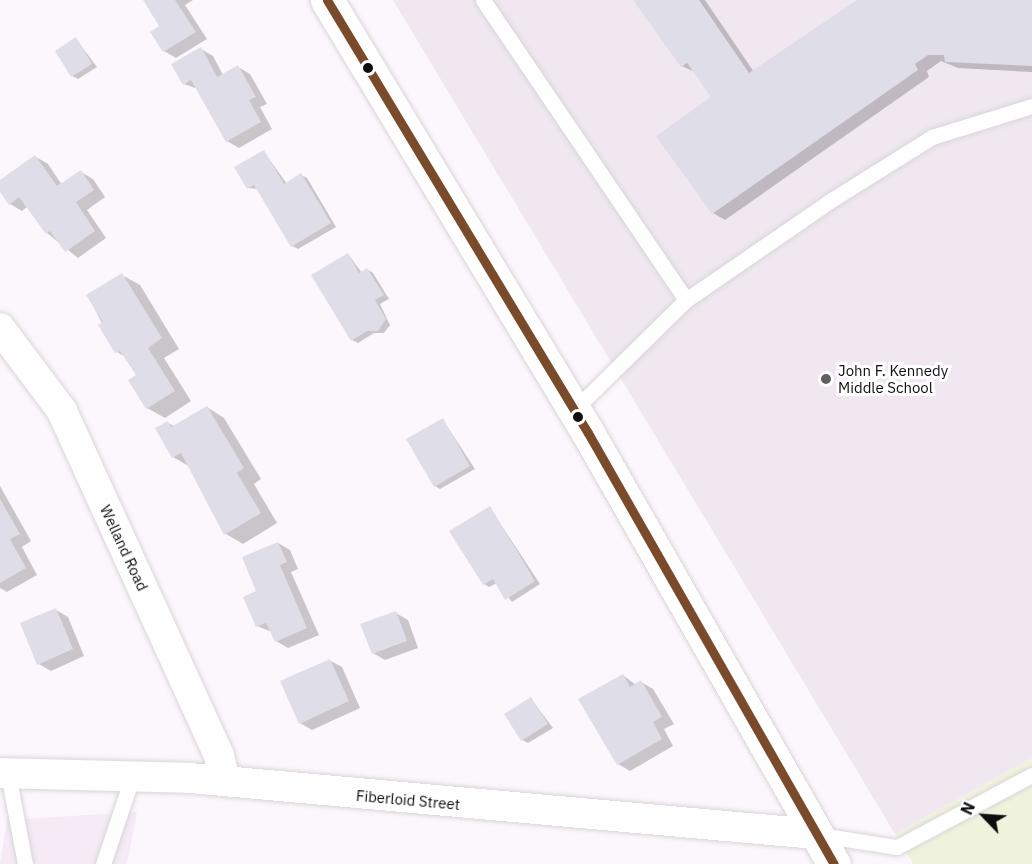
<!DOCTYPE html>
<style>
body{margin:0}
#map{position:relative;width:1032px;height:864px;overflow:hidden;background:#fcf7fc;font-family:"IBM Plex Sans",sans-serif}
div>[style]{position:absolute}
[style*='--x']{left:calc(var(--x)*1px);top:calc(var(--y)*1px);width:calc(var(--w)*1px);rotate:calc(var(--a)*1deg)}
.built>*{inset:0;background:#f0e7f1}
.industrial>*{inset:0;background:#f5eaf6}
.green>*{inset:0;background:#f0f3dc}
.shadow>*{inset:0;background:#0003}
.building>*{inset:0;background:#dedde8}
.roads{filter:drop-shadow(0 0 2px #d8d5d8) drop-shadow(0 0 2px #d8d5d8)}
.lane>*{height:15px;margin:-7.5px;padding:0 7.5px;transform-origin:7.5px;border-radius:7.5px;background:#fffeff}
.street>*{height:30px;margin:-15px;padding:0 15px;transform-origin:15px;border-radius:15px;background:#fffeff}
.secondary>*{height:33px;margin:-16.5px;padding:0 16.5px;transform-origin:16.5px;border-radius:16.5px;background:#fffeff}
.bus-1>*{height:9px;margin:-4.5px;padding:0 4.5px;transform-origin:4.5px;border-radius:4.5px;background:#7a4b2a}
.dots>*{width:16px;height:16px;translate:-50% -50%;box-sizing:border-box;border:3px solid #fff;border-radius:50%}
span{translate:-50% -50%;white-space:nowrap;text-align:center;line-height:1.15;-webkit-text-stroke:6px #fff;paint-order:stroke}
.poi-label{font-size:15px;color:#0f0d0f}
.left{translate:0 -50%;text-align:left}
.street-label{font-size:15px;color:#0f0d0f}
.north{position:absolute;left:954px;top:786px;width:60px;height:60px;-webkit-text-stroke:4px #fff;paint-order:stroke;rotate:295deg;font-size:16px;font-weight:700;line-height:24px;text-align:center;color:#0f0d0f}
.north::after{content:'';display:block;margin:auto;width:21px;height:27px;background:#0f0d0f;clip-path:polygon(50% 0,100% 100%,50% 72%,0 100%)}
</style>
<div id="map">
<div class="built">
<div style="clip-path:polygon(393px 0,1032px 0,1032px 758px,895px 834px)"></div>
</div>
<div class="industrial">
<div style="clip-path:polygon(137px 812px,127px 864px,0 864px,7px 820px)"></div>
</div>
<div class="green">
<div style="clip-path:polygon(1032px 758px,1032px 864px,913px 864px,895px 834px)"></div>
</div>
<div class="shadow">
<div style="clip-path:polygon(145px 0,193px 0,185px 5px,207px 39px,176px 58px,164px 51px,161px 27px)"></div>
<div style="clip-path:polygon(635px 0,705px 0,754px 72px,859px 0,1032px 0,1032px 72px,958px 68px,941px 61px,927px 71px,929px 77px,725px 220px,713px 213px,713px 98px,695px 72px,682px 66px)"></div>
<div style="clip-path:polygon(76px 39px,97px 67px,78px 79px,72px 76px)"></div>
<div style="clip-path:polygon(201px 49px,213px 56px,223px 75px,238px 67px,250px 74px,267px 104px,260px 107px,272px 129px,239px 148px,227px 141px,198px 89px,184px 84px)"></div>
<div style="clip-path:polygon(264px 152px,287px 184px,301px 175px,307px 178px,336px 227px,298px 249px,292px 246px,258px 189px,248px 188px)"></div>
<div style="clip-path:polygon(36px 157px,48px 164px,62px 185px,81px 172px,93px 179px,105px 197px,87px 210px,106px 238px,78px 258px,47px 233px,28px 206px,22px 211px,10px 204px,0 190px,0 181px)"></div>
<div style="clip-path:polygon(348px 254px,362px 273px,367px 269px,373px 273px,389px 299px,380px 304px,390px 325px,384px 333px,374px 333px,358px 343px,352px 340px)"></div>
<div style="clip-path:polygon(122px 275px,140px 285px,179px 349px,164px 358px,191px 401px,165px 418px,147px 408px,138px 375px,127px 358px,117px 352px,88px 296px)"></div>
<div style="clip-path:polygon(207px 407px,224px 418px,261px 479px,254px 484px,277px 523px,243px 544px,226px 534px,190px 467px,173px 457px,168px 423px,174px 426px)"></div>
<div style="clip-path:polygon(443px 420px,475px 469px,440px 489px,435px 486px)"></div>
<div style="clip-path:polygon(0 486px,31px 541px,22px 547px,37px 575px,7px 592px,0 588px)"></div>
<div style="clip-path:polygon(490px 508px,540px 584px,512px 602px,497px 583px,489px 587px,484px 584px)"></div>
<div style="clip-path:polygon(278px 543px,290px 550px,298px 569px,291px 572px,319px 635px,288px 648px,276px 641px,272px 632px,257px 626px,258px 592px)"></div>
<div style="clip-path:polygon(56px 610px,68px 617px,84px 656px,51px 671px,39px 664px)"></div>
<div style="clip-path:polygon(396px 613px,408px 620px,418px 648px,385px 660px,373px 653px)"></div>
<div style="clip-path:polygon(329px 660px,342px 667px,360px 708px,312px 730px,300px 723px)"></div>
<div style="clip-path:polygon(623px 675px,636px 685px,641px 682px,653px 689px,674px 724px,664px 729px,673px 746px,630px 771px,618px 764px)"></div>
<div style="clip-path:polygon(531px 699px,553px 728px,528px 743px,522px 740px)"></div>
</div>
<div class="building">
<div style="clip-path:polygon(143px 0,175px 0,196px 32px,163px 52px,150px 32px,159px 26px)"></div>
<div style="clip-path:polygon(633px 0,699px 0,749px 73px,857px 0,1032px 0,1032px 66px,945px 62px,944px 55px,928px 55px,915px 64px,918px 70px,712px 214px,656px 136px,711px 97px,687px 63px,681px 67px)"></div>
<div style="clip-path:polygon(76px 37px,92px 64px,71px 77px,55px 51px)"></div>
<div style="clip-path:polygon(201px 47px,217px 77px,238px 65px,256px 97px,249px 100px,261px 122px,226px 142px,191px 80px,183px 85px,171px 64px)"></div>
<div style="clip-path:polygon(264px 150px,284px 184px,301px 173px,331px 223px,291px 247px,254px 185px,247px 189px,234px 167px)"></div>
<div style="clip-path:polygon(35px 155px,57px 186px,81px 170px,94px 190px,76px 202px,95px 231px,65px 252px,50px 231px,46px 234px,19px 197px,9px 205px,0 192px,0 180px)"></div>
<div style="clip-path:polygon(348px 253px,359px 273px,367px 268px,384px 295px,375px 300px,386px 319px,378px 331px,367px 331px,351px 341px,311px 275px)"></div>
<div style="clip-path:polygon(122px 273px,162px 338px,148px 348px,175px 391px,146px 409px,128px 380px,136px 375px,120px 351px,115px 353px,98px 325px,103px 322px,86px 295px)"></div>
<div style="clip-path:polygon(207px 406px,244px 468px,237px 473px,261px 513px,224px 535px,181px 453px,172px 458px,155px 428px,168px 421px,171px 427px)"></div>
<div style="clip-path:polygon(443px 418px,470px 466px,434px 487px,406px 439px)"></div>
<div style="clip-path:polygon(0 499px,20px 534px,10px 539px,26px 568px,0 583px)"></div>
<div style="clip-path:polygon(490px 506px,535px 581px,505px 600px,493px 579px,483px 585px,449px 531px)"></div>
<div style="clip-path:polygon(278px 542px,287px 562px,280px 565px,307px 628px,275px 642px,266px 623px,256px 627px,243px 597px,256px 591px,242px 557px)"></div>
<div style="clip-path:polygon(56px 608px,73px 649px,37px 665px,20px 623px)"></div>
<div style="clip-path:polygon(396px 611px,407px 641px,372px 654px,360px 624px)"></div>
<div style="clip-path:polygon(330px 659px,349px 701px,299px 724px,280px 681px)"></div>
<div style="clip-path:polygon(623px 674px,630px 687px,641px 680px,662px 717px,653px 722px,662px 739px,617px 765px,578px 699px)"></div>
<div style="clip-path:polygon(531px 697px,548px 724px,521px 741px,504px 714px)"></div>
</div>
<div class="roads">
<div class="lane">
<div style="--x:483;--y:0;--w:362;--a:55.9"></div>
<div style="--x:574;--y:410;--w:157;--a:-44.5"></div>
<div style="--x:686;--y:300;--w:178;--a:-34.5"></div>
<div style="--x:833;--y:199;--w:117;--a:-32.1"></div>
<div style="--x:932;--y:137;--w:105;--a:-17.2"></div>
<div style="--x:8;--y:774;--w:92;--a:79.3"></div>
<div style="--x:820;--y:835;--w:78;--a:8.9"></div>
<div style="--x:897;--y:847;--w:153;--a:-28.1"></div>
<div style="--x:103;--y:864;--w:91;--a:-71.4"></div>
</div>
<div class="street">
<div style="--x:0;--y:328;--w:104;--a:53.2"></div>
<div style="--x:62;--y:411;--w:378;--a:65.5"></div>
<div style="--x:219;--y:755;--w:27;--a:77"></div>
<div style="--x:0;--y:773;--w:190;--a:1.5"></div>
<div style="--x:190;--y:778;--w:628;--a:5.12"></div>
</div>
<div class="secondary">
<div style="--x:327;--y:0;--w:506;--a:58.92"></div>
<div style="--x:588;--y:433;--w:496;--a:60.3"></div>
</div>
</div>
<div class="bus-1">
<div style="--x:327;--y:0;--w:506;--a:58.92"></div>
<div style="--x:588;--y:433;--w:496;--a:60.3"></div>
</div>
<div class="dots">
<div style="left:368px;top:68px;background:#0f0d0f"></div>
<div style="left:826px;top:379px;background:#625f62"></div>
<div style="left:578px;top:417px;background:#0f0d0f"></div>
</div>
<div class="poi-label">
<span class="left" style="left:838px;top:379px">John F. Kennedy<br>Middle School</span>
</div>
<div class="street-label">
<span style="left:124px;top:548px;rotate:65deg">Welland Road</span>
<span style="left:408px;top:800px;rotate:5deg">Fiberloid Street</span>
</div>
<div class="north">N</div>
</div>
